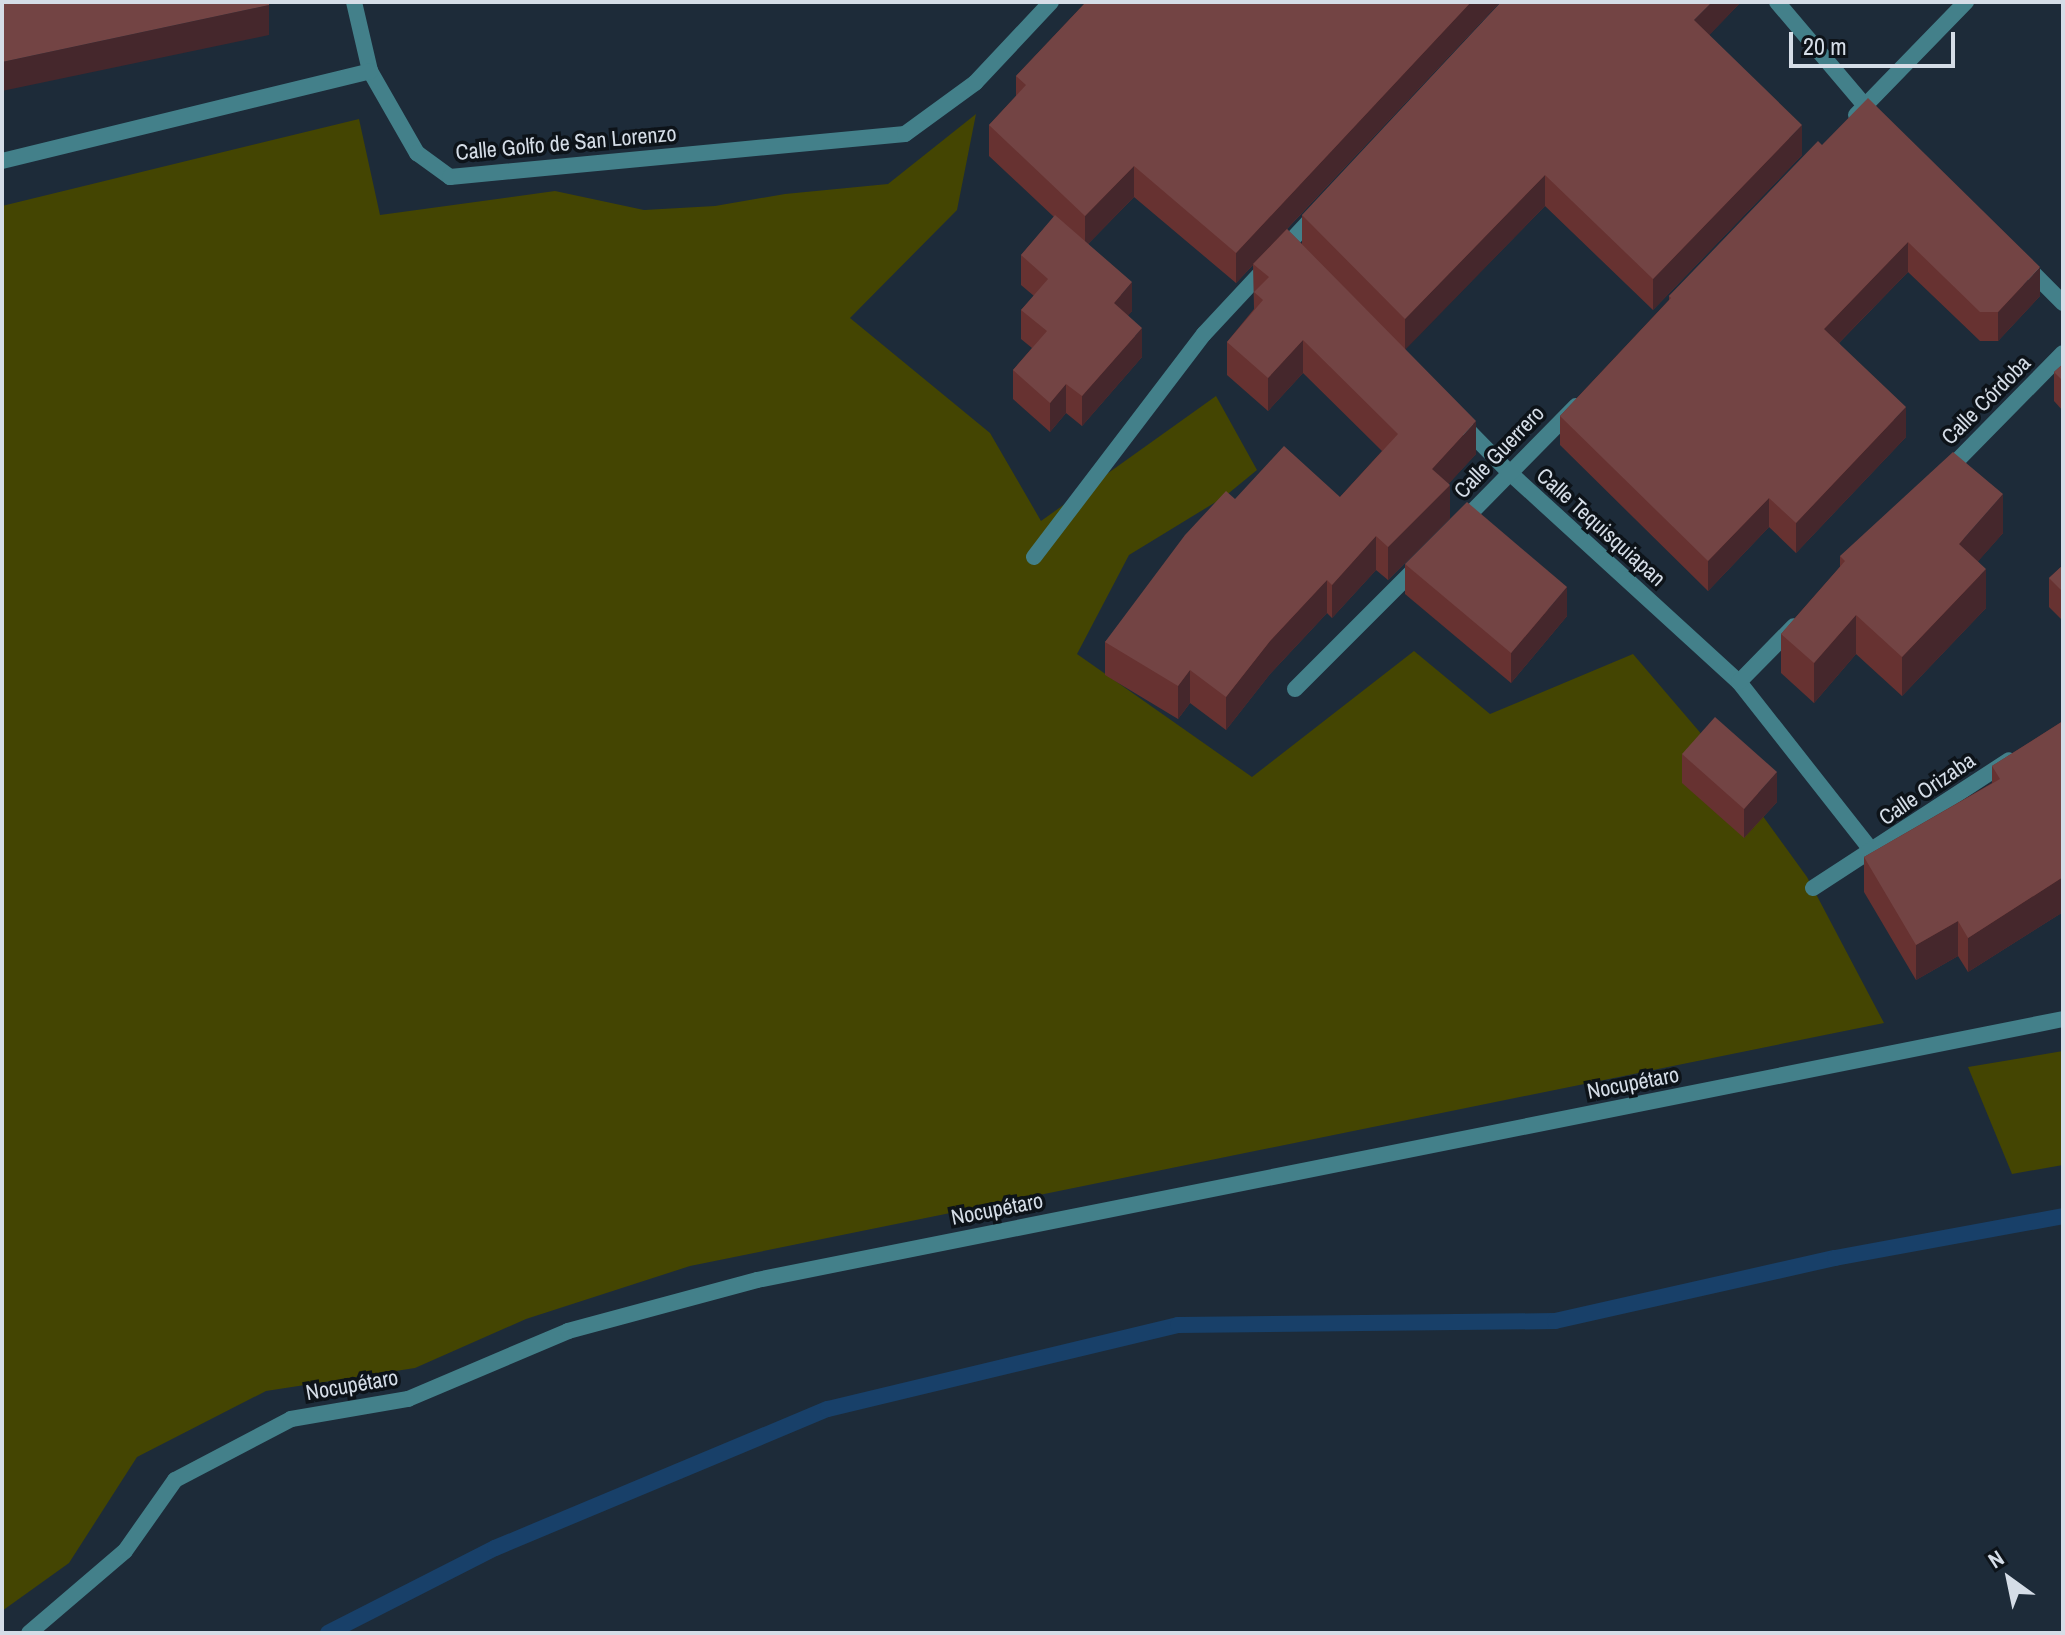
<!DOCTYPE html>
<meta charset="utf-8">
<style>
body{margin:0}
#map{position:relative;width:2065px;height:1635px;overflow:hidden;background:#1d2b39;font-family:"Archivo Narrow",sans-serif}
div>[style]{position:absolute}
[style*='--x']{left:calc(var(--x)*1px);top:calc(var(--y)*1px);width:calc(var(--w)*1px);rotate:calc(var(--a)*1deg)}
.green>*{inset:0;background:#444502}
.stream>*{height:16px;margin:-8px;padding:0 8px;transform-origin:8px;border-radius:8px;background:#184069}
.street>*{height:16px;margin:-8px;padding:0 8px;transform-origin:8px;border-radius:8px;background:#43808a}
.wall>*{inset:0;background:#673231}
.shaded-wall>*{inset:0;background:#45272c}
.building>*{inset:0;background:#734444}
span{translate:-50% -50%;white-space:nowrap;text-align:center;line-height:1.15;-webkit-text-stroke:7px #0d1319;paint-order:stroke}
.street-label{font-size:22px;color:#d5dde7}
.frame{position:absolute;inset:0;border:4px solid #d5dde7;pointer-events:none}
.north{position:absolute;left:1969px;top:1539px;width:80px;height:80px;-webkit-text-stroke:6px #0d1319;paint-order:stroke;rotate:327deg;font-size:22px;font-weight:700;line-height:32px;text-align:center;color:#d5dde7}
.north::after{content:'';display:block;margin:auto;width:28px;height:36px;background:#d5dde7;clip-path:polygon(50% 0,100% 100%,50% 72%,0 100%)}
.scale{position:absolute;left:1789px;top:32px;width:166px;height:36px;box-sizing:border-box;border:4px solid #d5dde7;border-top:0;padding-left:10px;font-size:24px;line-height:28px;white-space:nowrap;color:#d5dde7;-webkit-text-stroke:6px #0d1319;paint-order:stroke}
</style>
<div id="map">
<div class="green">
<div style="clip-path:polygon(976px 114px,957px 210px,850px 318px,990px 433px,1041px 521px,1216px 396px,1257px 470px,1224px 497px,1129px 555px,1077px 654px,1252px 777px,1414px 651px,1490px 714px,1633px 654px,1715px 750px,1807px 877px,1884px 1023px,690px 1266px,526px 1319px,415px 1368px,266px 1391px,137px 1457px,69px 1563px,2px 1611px,2px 206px,359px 119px,380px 215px,555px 191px,644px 210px,715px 206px,785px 194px,888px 184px)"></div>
<div style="clip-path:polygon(2063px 1051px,2063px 1165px,2012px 1174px,1968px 1067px)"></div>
</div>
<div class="stream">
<div style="--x:328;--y:1633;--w:187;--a:-27"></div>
<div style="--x:495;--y:1548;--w:361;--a:-22.7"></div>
<div style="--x:828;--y:1409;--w:360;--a:-13.5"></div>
<div style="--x:1178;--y:1325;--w:377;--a:-0.6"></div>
<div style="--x:1555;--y:1321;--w:287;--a:-12.7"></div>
<div style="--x:1835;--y:1258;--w:232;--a:-10.4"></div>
</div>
<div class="street">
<div style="--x:354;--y:2;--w:71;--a:76.9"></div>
<div style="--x:370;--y:71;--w:95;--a:60.2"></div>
<div style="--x:417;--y:153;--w:41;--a:36"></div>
<div style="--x:450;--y:177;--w:457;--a:-5.4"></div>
<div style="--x:905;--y:134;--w:87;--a:-36.1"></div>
<div style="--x:975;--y:83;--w:111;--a:-46.8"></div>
<div style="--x:1777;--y:2;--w:145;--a:49.7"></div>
<div style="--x:1856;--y:115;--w:158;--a:-45.8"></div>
<div style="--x:2;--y:161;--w:379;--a:-13.7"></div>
<div style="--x:2027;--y:267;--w:51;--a:45"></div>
<div style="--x:1462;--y:424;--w:69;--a:45.6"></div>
<div style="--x:1510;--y:473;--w:310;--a:42.4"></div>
<div style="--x:1739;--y:682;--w:215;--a:51.8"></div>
<div style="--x:1945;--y:473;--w:168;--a:-45.5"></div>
<div style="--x:1461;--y:523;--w:164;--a:-45.5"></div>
<div style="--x:1034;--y:557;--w:280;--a:-52.7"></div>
<div style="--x:1204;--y:334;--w:166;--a:-47"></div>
<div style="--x:1739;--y:682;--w:78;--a:-45.5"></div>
<div style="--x:1295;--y:689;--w:175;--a:-45"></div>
<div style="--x:1813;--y:888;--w:234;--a:-33.1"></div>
<div style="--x:29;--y:1633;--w:126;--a:-40.5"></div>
<div style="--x:125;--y:1551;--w:87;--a:-54.8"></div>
<div style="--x:175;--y:1480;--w:131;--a:-27.7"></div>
<div style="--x:291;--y:1419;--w:119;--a:-9.7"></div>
<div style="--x:408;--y:1399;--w:174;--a:-23"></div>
<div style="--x:568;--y:1331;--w:196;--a:-15.1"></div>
<div style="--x:757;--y:1280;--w:1332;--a:-11.3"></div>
</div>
<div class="wall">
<div style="clip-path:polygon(1086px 2px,1500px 2px,1287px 229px,1302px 244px,1302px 215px,1741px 2px,1709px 35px,1802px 155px,1653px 310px,1545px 206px,1405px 349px,1476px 454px,1449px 483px,1450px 518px,1388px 580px,1376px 570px,1332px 618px,1327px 613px,1270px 674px,1226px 730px,1190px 703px,1178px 719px,1105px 675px,1105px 642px,1235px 499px,1340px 497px,1382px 451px,1303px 373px,1268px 411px,1227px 375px,1227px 342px,1254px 309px,1253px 265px,1236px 283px,1134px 197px,1088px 244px,1132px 311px,1128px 315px,1142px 357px,1082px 426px,1066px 413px,1050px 432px,1013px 399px,1013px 370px,1032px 348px,1021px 339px,1021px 310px,1034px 296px,1021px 285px,1021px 255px,1054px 217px,989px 156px,989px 125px,1016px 96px,1016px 76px)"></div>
<div style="clip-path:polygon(1822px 145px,2040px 296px,1998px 341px,1980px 341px,1908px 272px,1839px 343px,1906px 437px,1796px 553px,1769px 527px,1708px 591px,1560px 445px,1560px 416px,1669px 300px,1669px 296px)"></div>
<div style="clip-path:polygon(2063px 364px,2063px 411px,2054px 401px,2054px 372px)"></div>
<div style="clip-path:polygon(2003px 533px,1978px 561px,1986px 608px,1902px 696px,1856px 654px,1814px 703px,1781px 673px,1781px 634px,1840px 567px,1840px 556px)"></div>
<div style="clip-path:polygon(1405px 564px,1567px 616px,1511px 683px,1405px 594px)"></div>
<div style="clip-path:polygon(2063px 565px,2063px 621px,2049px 607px,2049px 578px)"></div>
<div style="clip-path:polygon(2063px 721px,2063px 912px,1968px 972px,1958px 956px,1916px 980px,1864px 892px,1864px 857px,1992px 783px,1992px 766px)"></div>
<div style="clip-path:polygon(1682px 754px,1777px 802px,1744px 838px,1682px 783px)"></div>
</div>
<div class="shaded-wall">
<div style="clip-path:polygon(1471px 2px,1500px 2px,1236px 283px,1236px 253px)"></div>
<div style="clip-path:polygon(1712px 2px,1741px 2px,1694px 51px,1694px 20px)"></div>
<div style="clip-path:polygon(269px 5px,269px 35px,2px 91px,2px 62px)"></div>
<div style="clip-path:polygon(1802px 125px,1802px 155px,1653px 310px,1653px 279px)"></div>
<div style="clip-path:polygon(1134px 166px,1134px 197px,1085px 247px,1085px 216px)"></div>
<div style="clip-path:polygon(1545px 175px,1545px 206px,1405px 350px,1405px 319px)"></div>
<div style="clip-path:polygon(1908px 242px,1908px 272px,1824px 358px,1824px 329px)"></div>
<div style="clip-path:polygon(2040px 267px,2040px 296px,1998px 341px,1998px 312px)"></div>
<div style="clip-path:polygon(1132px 282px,1132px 311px,1114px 332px,1114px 303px)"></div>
<div style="clip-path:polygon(1142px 328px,1142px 357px,1082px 426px,1082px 396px)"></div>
<div style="clip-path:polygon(1303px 340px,1303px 373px,1268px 411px,1268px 378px)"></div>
<div style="clip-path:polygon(1066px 384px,1066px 413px,1050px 432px,1050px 403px)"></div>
<div style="clip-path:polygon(1906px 407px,1906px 437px,1796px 553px,1796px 523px)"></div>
<div style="clip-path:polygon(1476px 421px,1476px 454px,1432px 502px,1432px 469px)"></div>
<div style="clip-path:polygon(1450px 485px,1450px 518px,1388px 580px,1388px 547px)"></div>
<div style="clip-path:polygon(2003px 494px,2003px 533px,1959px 583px,1959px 544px)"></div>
<div style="clip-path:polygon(1769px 498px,1769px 527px,1708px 591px,1708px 561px)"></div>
<div style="clip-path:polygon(1376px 536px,1376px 570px,1332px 618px,1332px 585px)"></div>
<div style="clip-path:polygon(1986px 569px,1986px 608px,1902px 696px,1902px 657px)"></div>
<div style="clip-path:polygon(1327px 580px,1327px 613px,1270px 674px,1226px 730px,1226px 697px,1270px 641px)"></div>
<div style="clip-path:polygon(1567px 587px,1567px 616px,1511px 683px,1511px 653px)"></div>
<div style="clip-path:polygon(1856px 615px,1856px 654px,1814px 703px,1814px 663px)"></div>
<div style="clip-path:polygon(1190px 670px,1190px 703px,1178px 719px,1178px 686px)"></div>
<div style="clip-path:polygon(1777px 772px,1777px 802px,1744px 838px,1744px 809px)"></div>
<div style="clip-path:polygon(2063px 877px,2063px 912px,1968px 972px,1968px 938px)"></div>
<div style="clip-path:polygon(1958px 921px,1958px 956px,1916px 980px,1916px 945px)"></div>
</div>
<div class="building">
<div style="clip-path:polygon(2px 2px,269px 2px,269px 5px,2px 62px)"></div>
<div style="clip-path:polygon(1086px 2px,1471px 2px,1236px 253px,1134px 166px,1085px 216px,989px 125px,1026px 85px,1016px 76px)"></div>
<div style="clip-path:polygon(1501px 2px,1712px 2px,1694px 20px,1802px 125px,1653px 279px,1545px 175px,1405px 319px,1302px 215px)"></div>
<div style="clip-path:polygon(1868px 98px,2040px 267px,1998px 312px,1980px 312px,1908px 242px,1824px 329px,1906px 407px,1796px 523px,1769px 498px,1708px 561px,1560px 416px,1671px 298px,1669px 296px,1818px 141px,1822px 145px)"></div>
<div style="clip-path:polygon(1055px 215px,1132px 282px,1114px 303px,1142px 328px,1082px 396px,1066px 384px,1050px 403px,1013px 370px,1047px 331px,1021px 310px,1048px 279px,1021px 255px)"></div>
<div style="clip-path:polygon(1287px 229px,1476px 421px,1432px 469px,1450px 485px,1388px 547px,1376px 536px,1332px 585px,1327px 580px,1270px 641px,1226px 697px,1190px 670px,1178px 686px,1105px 642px,1185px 535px,1226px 491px,1235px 499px,1284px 446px,1340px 497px,1398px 434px,1303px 340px,1268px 378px,1227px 342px,1263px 300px,1254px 292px,1269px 277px,1253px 264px)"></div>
<div style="clip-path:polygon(2063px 364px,2063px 381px,2054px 372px)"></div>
<div style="clip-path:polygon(1953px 452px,2003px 494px,1959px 544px,1986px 569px,1902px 657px,1856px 615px,1814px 663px,1781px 634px,1845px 561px,1840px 556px)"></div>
<div style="clip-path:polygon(1467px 502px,1567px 587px,1511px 653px,1405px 564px)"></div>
<div style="clip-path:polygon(2063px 565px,2063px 592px,2049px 578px)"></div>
<div style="clip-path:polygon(1715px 717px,1777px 772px,1744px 809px,1682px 754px)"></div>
<div style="clip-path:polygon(2063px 721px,2063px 877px,1968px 938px,1958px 921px,1916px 945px,1864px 857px,2000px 779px,1992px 766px)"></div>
</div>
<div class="street-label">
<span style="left:566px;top:143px;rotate:-5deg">Calle Golfo de San Lorenzo</span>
<span style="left:1986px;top:400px;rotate:-45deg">Calle Córdoba</span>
<span style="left:1499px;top:452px;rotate:-46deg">Calle Guerrero</span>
<span style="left:1601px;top:527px;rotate:42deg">Calle Tequisquiapan</span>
<span style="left:1927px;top:789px;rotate:-34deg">Calle Orizaba</span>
<span style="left:1633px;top:1083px;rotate:-11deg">Nocupétaro</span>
<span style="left:997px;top:1209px;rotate:-11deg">Nocupétaro</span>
<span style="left:352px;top:1385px;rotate:-10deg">Nocupétaro</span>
</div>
<div class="frame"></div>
<div class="north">N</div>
<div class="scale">20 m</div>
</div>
